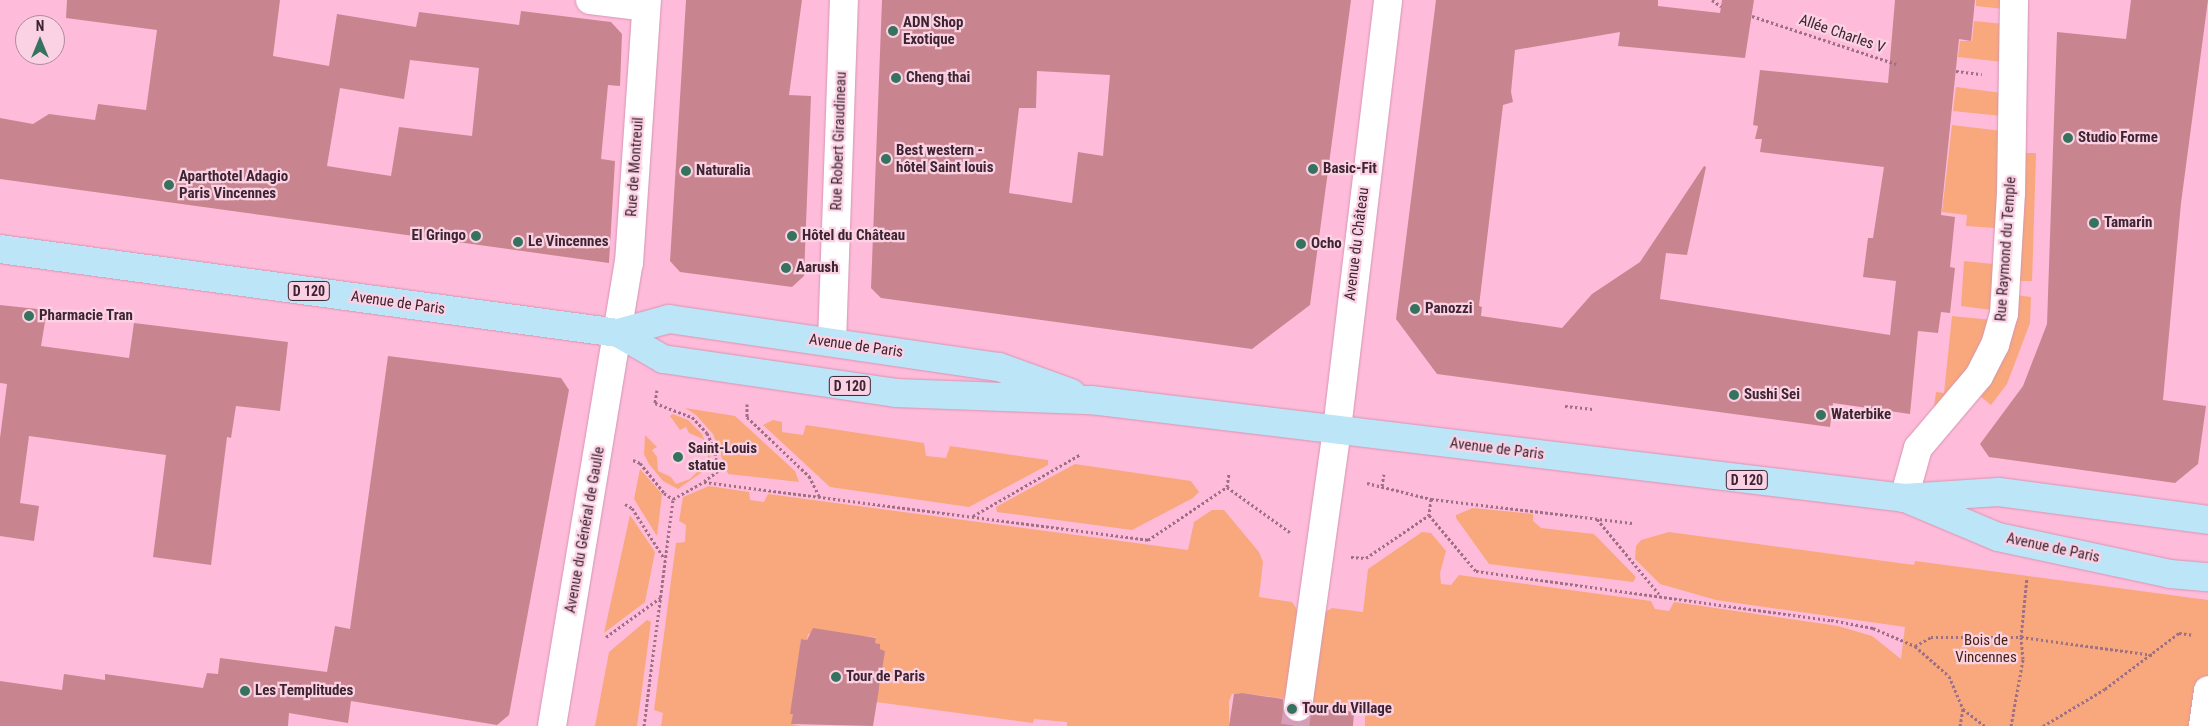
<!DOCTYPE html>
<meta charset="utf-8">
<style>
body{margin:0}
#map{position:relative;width:2208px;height:726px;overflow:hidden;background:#febcda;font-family:"Roboto Condensed",sans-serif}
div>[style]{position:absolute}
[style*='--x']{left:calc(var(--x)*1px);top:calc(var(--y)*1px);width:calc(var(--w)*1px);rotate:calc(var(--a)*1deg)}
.green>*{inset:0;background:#f8a87c}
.building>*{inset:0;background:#c9858f}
.minor-tunnel>*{height:28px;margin-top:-14px;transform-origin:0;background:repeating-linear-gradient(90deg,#d79eb8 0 28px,transparent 0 42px)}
.path>*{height:3px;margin-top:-1.5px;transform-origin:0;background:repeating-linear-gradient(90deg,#9d7085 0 2.5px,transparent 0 5px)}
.roads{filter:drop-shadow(0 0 1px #d595b3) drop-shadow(0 0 1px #d595b3)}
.minor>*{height:28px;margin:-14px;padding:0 14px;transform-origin:14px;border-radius:14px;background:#fff}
.major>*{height:28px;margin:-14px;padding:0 14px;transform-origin:14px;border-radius:14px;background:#bce5f8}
.dots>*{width:14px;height:14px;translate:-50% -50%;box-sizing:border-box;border:2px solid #fbd2e4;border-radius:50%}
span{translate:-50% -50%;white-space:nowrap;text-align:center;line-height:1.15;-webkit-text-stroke:4.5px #fbd2e4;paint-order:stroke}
.shield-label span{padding:1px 4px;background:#fbd2e4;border:1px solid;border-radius:4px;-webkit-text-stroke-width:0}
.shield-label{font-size:14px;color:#3d2430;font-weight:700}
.poi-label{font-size:15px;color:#3d2430;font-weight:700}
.left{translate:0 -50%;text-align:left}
.right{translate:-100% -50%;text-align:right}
.street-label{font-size:15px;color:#3d2430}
.park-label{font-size:15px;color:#48240e}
.north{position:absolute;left:15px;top:15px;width:50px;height:50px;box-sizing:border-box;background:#fbd2e4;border:1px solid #af8c9c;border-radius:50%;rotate:0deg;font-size:14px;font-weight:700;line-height:20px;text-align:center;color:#3d2430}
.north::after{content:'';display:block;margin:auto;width:18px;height:22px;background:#36735f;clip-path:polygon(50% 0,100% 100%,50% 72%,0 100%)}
</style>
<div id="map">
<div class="green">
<div style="clip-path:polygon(1976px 0,2004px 0,2004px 9px,1976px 6px)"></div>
<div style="clip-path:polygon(1974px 21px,2004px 24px,2003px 62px,1958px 57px,1960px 41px,1972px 41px)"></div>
<div style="clip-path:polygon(1956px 87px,2002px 93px,2002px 116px,1953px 111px)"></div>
<div style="clip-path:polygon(1952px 125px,2002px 131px,1995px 228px,1966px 226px,1967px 215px,1942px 212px)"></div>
<div style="clip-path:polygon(2020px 153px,2036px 153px,2032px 281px,2017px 281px)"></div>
<div style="clip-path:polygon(1964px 261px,1994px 264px,1992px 310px,1961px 306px)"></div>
<div style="clip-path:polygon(2016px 295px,2031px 297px,2030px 323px,2007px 384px,1991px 405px,1980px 396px)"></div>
<div style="clip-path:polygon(1952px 316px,1992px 320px,1978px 357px,1933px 414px,1936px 392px,1944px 393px)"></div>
<div style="clip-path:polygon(685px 408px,735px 416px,795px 471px,799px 482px,728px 474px,713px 434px,696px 415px)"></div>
<div style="clip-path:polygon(673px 414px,688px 420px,702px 434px,712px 461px,712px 469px,705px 470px,678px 489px,663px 481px,649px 464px,644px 454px,645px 435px,657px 447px,652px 450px,657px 457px,658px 471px,671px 477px,676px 484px,690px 479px,709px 460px,703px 439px,689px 433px,686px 427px,680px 430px,670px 416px)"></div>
<div style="clip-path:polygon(773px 420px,782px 422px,782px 432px,803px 435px,806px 425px,924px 443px,926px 456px,946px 458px,950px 446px,1048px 460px,1048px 465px,969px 507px,830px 487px,763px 425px)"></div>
<div style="clip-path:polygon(1075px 464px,1191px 481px,1199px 492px,1193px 498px,1132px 530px,997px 512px,996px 507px)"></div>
<div style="clip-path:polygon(640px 469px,662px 494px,657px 536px,634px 499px)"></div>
<div style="clip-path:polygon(709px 486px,749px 492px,750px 500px,764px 502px,768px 494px,1188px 550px,1194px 522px,1212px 510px,1224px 510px,1259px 552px,1263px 562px,1259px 597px,1292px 602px,1298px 611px,1322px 614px,1332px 608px,1363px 612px,1368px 569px,1422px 532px,1431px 533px,1446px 551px,1440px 573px,1441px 584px,1451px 585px,1459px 575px,1651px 601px,1655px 609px,1669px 611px,1674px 602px,1838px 626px,1872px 636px,1901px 659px,1905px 627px,1716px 600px,1660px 584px,1635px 559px,1636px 546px,1641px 540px,1669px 532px,1914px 565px,1915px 561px,2208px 600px,2208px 726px,1365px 726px,1365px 712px,1355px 708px,1242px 693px,1232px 694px,1229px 701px,1229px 726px,1067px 726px,1067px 722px,1034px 719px,1033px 723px,876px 702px,880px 684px,875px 683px,885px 651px,879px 649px,880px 644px,875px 643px,876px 637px,808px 634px,807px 640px,801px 639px,800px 645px,806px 647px,802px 674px,796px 673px,795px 679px,801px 681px,790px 714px,793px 714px,792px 724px,800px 726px,661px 726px,663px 713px,654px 710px,676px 543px,685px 542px,686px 525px,679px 521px,683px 497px)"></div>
<div style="clip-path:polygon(1473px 508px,1533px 514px,1533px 521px,1541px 528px,1594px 534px,1636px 577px,1633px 582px,1489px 564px,1456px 518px,1456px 515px)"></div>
<div style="clip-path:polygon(630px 515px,655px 552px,645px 602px,604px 633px)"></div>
<div style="clip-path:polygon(647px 620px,651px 622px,637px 726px,595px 726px,609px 652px)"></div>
</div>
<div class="building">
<div style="clip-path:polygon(evenodd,67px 0,280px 0,273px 56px,329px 66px,337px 14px,416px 27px,419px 12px,519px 25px,521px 11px,611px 22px,622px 34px,620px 86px,608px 85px,601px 159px,615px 161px,609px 263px,0 179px,0 118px,33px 124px,49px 114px,95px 120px,98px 104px,146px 110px,157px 30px,66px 18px,67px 0,410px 60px,479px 68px,472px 136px,399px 127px,391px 176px,327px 166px,340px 88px,404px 99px,410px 60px)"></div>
<div style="clip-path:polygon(686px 0,802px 0,789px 95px,811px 96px,804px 276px,792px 287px,680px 272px,670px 261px)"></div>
<div style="clip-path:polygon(evenodd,882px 0,1351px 0,1310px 305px,1252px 349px,881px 298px,871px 288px,882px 0,1037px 71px,1110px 75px,1103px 156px,1078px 152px,1072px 203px,1009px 193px,1019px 108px,1036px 108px,1037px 71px)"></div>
<div style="clip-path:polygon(1436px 0,1658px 0,1658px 6px,1720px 13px,1722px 0,1754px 0,1745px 58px,1618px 46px,1620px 32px,1515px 50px,1511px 92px,1513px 102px,1503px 105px,1479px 306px,1482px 307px,1481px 316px,1562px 328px,1592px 294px,1640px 262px,1704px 166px,1706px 167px,1687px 255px,1666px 253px,1660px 299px,1890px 335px,1896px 281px,1863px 277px,1868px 238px,1873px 238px,1884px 167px,1760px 152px,1762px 139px,1755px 139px,1758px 126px,1753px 125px,1760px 70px,1888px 83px,1895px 0,1975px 0,1971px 41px,1959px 39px,1941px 215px,1955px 217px,1950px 267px,1955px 268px,1950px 313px,1941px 312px,1938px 333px,1918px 331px,1910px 414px,1833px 403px,1830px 427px,1437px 374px,1396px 319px)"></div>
<div style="clip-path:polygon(2131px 0,2208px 0,2181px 203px,2163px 400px,2206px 406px,2198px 464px,2175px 483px,1989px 457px,1980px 444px,2023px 386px,2047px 324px,2057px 32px,2126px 39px)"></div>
<div style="clip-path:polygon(0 305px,47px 310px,41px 346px,129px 358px,134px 323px,288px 342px,280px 411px,236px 406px,231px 438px,227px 437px,211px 565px,153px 557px,166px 455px,29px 436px,20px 503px,39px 506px,34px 541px,0 536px,0 438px,7px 384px,0 383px)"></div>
<div style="clip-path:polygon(388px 356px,561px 378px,569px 390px,509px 715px,497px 725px,351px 701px,348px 723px,289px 713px,288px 726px,0 726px,0 681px,62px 690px,64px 674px,105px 680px,105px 674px,203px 688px,207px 673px,218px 674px,220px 658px,327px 672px,335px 626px,350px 629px)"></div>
<div style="clip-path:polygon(813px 628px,876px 638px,875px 643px,880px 644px,880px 649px,885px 651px,873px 726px,791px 724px,793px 714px,790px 714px,801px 639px,807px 640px)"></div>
<div style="clip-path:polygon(1242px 693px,1283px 699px,1284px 713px,1295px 722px,1310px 717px,1314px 705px,1354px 712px,1353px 726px,1229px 726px,1234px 694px)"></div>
</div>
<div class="minor-tunnel">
<div style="--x:1295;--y:726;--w:19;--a:-81"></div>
</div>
<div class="path">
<div style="--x:1712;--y:0;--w:11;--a:34"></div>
<div style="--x:1752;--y:16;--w:152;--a:18.4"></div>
<div style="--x:1956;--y:71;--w:26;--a:7"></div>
<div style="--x:657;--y:390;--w:13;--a:99"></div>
<div style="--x:655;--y:403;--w:40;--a:21"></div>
<div style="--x:692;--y:417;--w:22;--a:47"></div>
<div style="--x:707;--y:433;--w:17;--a:65"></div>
<div style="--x:714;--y:448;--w:23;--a:80"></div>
<div style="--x:718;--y:471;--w:17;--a:144"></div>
<div style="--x:747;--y:404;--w:13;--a:90"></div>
<div style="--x:747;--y:417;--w:86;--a:43.6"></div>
<div style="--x:809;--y:476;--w:22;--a:63"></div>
<div style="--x:1565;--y:406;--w:28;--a:6"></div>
<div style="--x:633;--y:460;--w:8;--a:23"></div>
<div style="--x:640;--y:463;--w:38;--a:51"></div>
<div style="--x:664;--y:493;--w:11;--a:34"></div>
<div style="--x:1367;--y:483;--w:66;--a:14"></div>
<div style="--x:1431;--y:499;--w:203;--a:6.8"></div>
<div style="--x:1382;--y:486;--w:12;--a:-81"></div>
<div style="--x:1227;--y:487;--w:79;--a:35.7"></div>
<div style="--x:673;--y:499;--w:35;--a:-29"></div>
<div style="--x:704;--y:482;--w:448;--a:7.4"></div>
<div style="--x:1148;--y:540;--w:95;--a:-33.9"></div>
<div style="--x:1227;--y:487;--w:14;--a:-82"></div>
<div style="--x:1431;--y:499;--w:16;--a:97"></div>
<div style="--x:1429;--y:515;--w:73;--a:50"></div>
<div style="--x:1476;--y:571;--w:358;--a:7.9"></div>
<div style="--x:1831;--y:620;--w:43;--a:10.8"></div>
<div style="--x:1873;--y:628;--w:46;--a:23.2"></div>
<div style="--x:1915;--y:646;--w:45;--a:41.4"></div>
<div style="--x:1949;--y:676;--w:36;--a:67"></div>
<div style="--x:1963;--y:709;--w:17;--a:100"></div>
<div style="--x:625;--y:504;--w:8;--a:30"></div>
<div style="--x:632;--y:508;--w:59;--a:57.4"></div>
<div style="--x:973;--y:516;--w:125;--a:-29.9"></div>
<div style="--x:1597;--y:519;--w:97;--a:50.4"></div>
<div style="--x:1351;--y:557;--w:15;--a:4"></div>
<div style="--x:1366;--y:558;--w:76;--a:-34.3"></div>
<div style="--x:606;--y:637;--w:67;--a:-35.8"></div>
<div style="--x:1915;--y:646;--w:18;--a:-29"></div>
<div style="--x:1931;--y:637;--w:90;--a:0"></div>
<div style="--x:2021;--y:637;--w:133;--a:7.8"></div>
<div style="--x:1963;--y:709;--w:28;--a:38"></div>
<div style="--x:644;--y:726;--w:229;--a:-82.7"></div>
<div style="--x:2011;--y:726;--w:68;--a:-79.8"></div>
<div style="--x:2023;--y:659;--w:22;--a:-95"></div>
<div style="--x:2021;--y:637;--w:60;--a:-84.3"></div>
<div style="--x:2043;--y:726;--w:72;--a:-30.8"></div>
<div style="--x:2105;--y:689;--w:93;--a:-37.1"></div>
<div style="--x:2179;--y:633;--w:15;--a:8"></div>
</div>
<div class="roads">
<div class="minor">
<div style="--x:590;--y:0;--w:56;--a:7.1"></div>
<div style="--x:832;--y:342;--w:342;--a:-88"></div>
<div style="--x:1904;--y:498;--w:52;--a:-74.4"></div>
<div style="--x:1918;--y:448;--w:94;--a:-49.7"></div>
<div style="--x:1979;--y:376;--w:35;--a:-63"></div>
<div style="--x:1995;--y:345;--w:32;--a:-74"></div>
<div style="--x:2004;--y:314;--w:121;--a:-86.7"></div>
<div style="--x:2011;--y:193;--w:193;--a:-89.1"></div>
<div style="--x:1298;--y:707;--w:281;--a:-82"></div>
<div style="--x:1337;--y:429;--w:432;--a:-83.2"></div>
<div style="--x:552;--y:726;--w:469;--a:-80.6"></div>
<div style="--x:629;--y:263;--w:264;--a:-86.1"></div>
<div style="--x:2203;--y:726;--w:36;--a:-82"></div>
</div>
<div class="major">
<div style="--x:0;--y:249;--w:624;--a:7.74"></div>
<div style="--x:618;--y:333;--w:52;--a:30"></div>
<div style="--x:663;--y:359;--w:235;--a:8.3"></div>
<div style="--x:896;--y:393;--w:195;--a:2.1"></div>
<div style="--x:1091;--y:400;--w:819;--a:6.87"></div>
<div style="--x:1904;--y:498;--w:95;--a:-3.6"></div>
<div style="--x:1999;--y:492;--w:211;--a:7.6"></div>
<div style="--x:618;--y:333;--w:53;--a:-15.4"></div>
<div style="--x:669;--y:319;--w:333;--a:8.3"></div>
<div style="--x:999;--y:367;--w:77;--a:19.9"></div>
<div style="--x:1910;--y:500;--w:95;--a:22.8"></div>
<div style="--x:1998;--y:537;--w:176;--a:12.1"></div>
<div style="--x:2170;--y:574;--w:38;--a:5"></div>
</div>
</div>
<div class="dots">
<div style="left:893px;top:31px;background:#36735f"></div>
<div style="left:896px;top:78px;background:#36735f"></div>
<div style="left:2068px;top:138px;background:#36735f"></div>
<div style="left:886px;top:159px;background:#36735f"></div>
<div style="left:1313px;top:169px;background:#36735f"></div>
<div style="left:686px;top:171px;background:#36735f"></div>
<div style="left:169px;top:185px;background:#36735f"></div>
<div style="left:2094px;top:223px;background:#36735f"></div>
<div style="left:476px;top:236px;background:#36735f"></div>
<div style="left:792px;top:236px;background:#36735f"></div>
<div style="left:518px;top:242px;background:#36735f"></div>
<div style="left:1301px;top:244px;background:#36735f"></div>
<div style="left:786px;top:268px;background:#36735f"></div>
<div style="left:1415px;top:309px;background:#36735f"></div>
<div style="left:29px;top:316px;background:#36735f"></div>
<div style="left:1734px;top:395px;background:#36735f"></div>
<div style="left:1821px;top:415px;background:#36735f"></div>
<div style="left:678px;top:457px;background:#36735f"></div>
<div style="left:836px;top:677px;background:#36735f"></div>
<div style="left:245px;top:691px;background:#36735f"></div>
<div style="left:1292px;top:709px;background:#36735f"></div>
</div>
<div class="shield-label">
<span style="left:309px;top:291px">D 120</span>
<span style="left:850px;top:386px">D 120</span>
<span style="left:1747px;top:480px">D 120</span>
</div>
<div class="poi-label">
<span class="left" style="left:903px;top:31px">ADN Shop<br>Exotique</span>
<span class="left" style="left:906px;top:78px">Cheng thai</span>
<span class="left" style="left:2078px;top:138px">Studio Forme</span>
<span class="left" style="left:896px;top:159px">Best western -<br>hôtel Saint louis</span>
<span class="left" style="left:1323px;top:169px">Basic-Fit</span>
<span class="left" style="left:696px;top:171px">Naturalia</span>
<span class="left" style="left:179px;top:185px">Aparthotel Adagio<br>Paris Vincennes</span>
<span class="left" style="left:2104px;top:223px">Tamarin</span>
<span class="right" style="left:466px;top:236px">El Gringo</span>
<span class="left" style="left:802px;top:236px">Hôtel du Château</span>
<span class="left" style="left:528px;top:242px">Le Vincennes</span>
<span class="left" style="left:1311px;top:244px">Ocho</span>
<span class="left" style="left:796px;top:268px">Aarush</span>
<span class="left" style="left:1425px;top:309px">Panozzi</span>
<span class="left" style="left:39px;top:316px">Pharmacie Tran</span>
<span class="left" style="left:1744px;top:395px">Sushi Sei</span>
<span class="left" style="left:1831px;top:415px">Waterbike</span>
<span class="left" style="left:688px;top:457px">Saint-Louis<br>statue</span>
<span class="left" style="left:846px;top:677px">Tour de Paris</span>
<span class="left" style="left:255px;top:691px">Les Templitudes</span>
<span class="left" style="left:1302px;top:709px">Tour du Village</span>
</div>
<div class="street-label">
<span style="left:1842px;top:34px;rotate:19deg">Allée Charles V</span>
<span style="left:839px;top:141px;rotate:-88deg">Rue Robert Giraudineau</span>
<span style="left:635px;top:167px;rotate:-86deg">Rue de Montreuil</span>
<span style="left:1357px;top:244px;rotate:-83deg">Avenue du Château</span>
<span style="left:2006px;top:249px;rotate:-86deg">Rue Raymond du Temple</span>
<span style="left:398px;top:303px;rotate:8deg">Avenue de Paris</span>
<span style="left:856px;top:346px;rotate:8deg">Avenue de Paris</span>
<span style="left:1497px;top:449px;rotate:7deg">Avenue de Paris</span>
<span style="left:585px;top:530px;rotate:-80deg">Avenue du Général de Gaulle</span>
<span style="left:2053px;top:548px;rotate:12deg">Avenue de Paris</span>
</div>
<div class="park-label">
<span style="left:1986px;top:649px">Bois de<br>Vincennes</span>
</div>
<div class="north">N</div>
</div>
